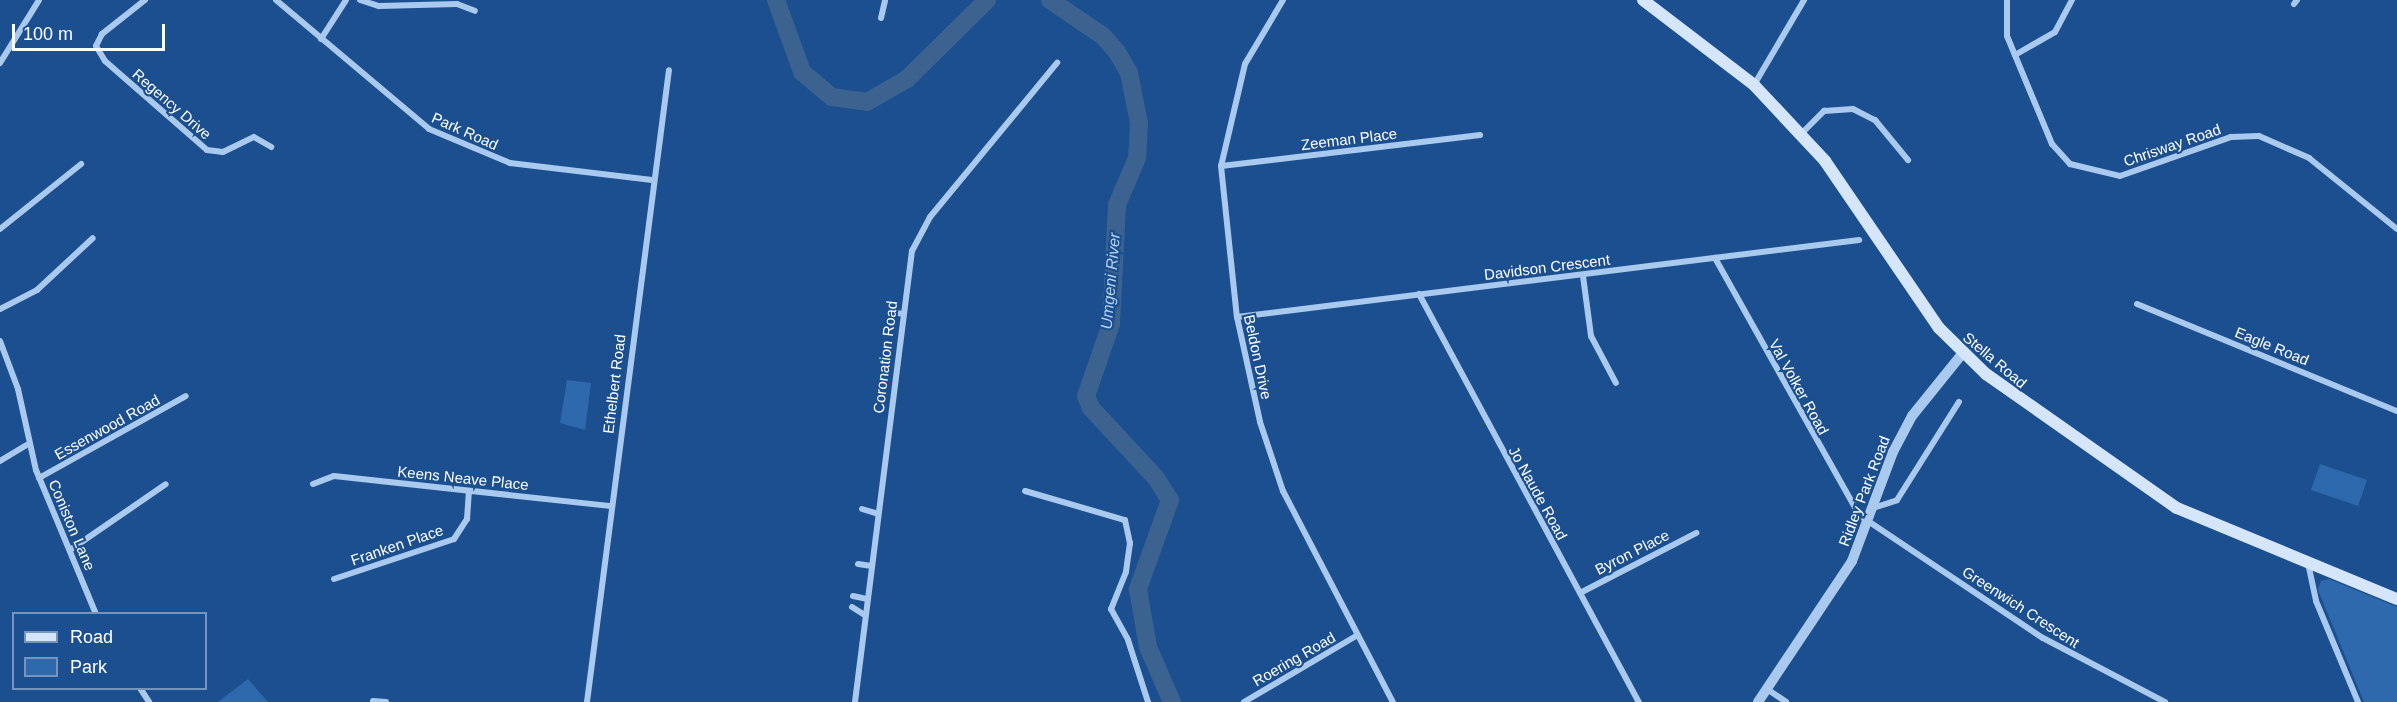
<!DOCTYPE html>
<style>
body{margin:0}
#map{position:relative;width:2397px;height:702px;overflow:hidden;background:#1b4f8f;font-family:Helvetica,sans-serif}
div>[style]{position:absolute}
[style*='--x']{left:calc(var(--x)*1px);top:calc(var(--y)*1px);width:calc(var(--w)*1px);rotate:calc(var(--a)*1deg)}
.green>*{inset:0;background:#2e69ad}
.river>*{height:18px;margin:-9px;padding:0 9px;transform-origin:9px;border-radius:9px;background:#3c6290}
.minor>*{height:6px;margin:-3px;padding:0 3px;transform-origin:3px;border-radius:3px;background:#a9c9ee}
.tertiary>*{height:10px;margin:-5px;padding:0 5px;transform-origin:5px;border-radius:5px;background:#a9c9ee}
.secondary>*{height:12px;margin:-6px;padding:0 6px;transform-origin:6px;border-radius:6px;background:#d6e6fa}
span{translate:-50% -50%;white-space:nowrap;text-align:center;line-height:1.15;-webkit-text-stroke:4.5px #1b4f8f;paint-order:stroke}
.street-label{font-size:15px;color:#fff}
.water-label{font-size:16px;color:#b5d3f5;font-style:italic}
.legend{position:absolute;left:12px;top:612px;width:195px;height:78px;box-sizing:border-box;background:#1b4f8f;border:2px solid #7695bc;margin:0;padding:8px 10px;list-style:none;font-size:18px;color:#fff}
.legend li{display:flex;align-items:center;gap:12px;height:30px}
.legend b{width:30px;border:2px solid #7695bc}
.scale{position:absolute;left:12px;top:24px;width:153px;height:27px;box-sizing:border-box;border:3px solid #fff;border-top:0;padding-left:8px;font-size:18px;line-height:21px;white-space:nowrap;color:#fff;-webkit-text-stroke:4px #1b4f8f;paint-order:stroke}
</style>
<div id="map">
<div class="green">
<div style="clip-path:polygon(567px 380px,591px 383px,585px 430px,560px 423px)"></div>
<div style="clip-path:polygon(2320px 464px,2367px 480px,2358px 506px,2311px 490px)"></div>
<div style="clip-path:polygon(2329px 579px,2397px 607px,2397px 702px,2364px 702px,2318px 590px,2321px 581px)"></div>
<div style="clip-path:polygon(248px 679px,268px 702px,218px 702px)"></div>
</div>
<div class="river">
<div style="--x:776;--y:0;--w:77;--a:70.1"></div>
<div style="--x:802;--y:72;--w:39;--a:40"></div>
<div style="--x:832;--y:97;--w:35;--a:8"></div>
<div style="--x:867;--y:102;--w:46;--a:-29.9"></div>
<div style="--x:907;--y:79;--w:112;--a:-44.6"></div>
<div style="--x:1050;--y:0;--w:64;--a:34.2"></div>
<div style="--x:1103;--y:36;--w:21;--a:49"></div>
<div style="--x:1117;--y:52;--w:24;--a:60"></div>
<div style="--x:1129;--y:73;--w:51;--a:78.7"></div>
<div style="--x:1139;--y:123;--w:35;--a:93"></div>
<div style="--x:1137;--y:158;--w:51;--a:113.1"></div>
<div style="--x:1117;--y:205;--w:119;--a:92.9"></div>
<div style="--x:1111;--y:324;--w:76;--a:109.1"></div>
<div style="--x:1086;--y:396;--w:13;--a:67"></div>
<div style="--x:1091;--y:408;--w:96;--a:47.1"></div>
<div style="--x:1156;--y:478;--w:26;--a:58"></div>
<div style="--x:1170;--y:500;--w:95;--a:109.8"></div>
<div style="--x:1138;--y:589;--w:59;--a:80.2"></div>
<div style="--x:1148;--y:647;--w:60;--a:66.4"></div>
</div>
<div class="minor">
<div style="--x:145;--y:0;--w:55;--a:141.7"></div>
<div style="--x:102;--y:34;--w:13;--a:117"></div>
<div style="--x:96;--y:46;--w:17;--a:59"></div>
<div style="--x:105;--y:61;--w:135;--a:41.1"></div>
<div style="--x:207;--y:150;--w:16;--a:7"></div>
<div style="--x:223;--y:152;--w:34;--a:-26"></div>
<div style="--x:254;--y:137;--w:20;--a:30"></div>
<div style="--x:276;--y:0;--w:200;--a:40.1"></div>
<div style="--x:429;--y:129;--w:88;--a:22.8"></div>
<div style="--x:510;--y:163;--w:143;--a:6.8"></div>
<div style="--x:360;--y:0;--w:20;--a:18"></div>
<div style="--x:379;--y:6;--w:78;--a:-1.5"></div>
<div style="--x:457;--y:4;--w:19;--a:21"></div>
<div style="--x:1283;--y:0;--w:74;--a:120.7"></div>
<div style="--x:1245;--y:64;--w:105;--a:103.2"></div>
<div style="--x:1221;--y:166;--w:152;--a:84"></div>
<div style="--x:1237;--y:317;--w:107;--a:77.6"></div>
<div style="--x:1260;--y:422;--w:73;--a:71.6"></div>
<div style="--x:1283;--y:491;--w:238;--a:62.5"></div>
<div style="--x:2007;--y:0;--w:36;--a:90"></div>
<div style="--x:2007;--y:36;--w:117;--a:67.4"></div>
<div style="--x:2052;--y:144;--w:27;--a:48"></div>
<div style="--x:2070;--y:164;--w:51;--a:13.5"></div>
<div style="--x:2120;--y:176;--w:118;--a:-19.4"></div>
<div style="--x:2231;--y:137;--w:28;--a:-2"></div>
<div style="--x:2259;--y:136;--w:55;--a:23.7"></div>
<div style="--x:2309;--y:158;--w:113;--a:38.9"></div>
<div style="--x:2294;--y:4;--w:5;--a:-53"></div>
<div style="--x:881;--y:18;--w:18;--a:-77"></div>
<div style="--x:321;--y:39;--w:46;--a:-57.3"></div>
<div style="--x:2015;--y:55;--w:46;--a:-29.9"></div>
<div style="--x:2055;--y:32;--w:36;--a:-62"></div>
<div style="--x:0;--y:63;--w:74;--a:-58.2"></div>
<div style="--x:1754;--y:85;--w:99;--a:-59.5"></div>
<div style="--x:1801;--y:134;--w:33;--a:-45"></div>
<div style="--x:1824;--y:111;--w:29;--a:-4"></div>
<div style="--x:1853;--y:109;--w:25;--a:27"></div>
<div style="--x:1875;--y:120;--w:52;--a:50.5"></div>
<div style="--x:1221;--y:166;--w:261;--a:-6.8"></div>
<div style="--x:0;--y:229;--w:104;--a:-38.7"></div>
<div style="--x:1715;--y:258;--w:295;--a:60.7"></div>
<div style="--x:1859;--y:515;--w:221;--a:33.8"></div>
<div style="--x:2043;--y:638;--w:138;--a:27.7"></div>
<div style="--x:1583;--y:276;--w:61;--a:82.4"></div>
<div style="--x:1591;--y:336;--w:53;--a:62"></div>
<div style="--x:1419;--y:294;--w:464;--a:61.7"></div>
<div style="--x:2137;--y:304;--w:281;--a:22.4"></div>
<div style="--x:0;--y:309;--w:42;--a:-27.2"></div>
<div style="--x:37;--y:290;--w:76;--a:-42.9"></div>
<div style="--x:891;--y:312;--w:12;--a:9"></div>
<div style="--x:1237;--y:317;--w:627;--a:-7.06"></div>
<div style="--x:0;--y:341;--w:51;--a:69.4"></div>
<div style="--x:18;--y:389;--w:83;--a:77.5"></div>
<div style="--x:36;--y:470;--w:156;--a:67.4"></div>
<div style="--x:0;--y:461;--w:31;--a:-31"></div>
<div style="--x:39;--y:478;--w:168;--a:-29.2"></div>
<div style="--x:313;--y:484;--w:22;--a:-21"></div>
<div style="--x:334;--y:476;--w:279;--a:6.2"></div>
<div style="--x:1025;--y:491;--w:104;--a:16.2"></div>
<div style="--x:1125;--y:520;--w:24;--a:78"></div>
<div style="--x:1130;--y:543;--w:29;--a:98"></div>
<div style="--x:1126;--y:572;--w:40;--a:112"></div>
<div style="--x:1111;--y:609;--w:35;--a:61"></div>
<div style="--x:1128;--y:640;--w:65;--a:72.1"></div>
<div style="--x:1873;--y:508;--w:25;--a:-18"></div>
<div style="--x:1897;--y:500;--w:116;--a:-57.7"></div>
<div style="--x:862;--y:509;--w:17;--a:17"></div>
<div style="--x:70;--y:550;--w:116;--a:-34.5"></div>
<div style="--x:2308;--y:563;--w:39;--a:78"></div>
<div style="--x:2316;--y:601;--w:109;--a:67.4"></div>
<div style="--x:858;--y:564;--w:14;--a:8"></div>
<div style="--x:334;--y:579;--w:126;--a:-18.4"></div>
<div style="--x:454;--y:539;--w:24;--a:-57"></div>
<div style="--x:467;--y:519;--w:28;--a:-86"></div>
<div style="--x:1580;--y:593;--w:131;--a:-27.3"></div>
<div style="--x:853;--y:596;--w:14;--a:12"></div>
<div style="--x:852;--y:607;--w:15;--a:32"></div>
<div style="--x:140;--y:688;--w:17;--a:57"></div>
<div style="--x:1767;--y:689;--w:23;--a:34"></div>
<div style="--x:373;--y:701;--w:13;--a:4"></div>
<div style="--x:587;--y:702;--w:637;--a:-82.61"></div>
<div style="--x:855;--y:702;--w:455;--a:-82.8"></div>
<div style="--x:912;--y:251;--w:38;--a:-62"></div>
<div style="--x:930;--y:217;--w:200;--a:-50.5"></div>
<div style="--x:1244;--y:702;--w:130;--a:-30.5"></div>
</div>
<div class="tertiary">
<div style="--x:1758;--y:702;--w:169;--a:-56.3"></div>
<div style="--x:1852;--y:561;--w:116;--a:-69.4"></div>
<div style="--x:1893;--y:452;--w:41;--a:-62.2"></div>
<div style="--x:1912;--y:416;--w:80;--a:-51.1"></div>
</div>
<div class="secondary">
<div style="--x:1643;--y:0;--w:140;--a:37.4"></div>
<div style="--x:1754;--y:85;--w:104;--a:46.9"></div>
<div style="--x:1825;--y:161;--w:202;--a:55.7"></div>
<div style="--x:1939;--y:328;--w:66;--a:44.4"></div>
<div style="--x:1986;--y:374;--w:233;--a:35.1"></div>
<div style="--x:2177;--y:508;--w:238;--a:22.5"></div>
</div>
<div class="street-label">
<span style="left:172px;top:104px;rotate:41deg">Regency Drive</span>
<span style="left:465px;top:131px;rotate:24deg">Park Road</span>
<span style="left:1349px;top:139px;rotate:-7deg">Zeeman Place</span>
<span style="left:2172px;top:145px;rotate:-19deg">Chrisway Road</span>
<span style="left:1547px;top:267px;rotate:-7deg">Davidson Crescent</span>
<span style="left:2272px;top:346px;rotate:22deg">Eagle Road</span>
<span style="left:885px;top:357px;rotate:-83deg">Coronation Road</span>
<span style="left:1258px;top:357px;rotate:78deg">Beldon Drive</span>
<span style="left:1995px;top:360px;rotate:40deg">Stella Road</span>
<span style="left:614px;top:384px;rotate:-83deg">Ethelbert Road</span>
<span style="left:1799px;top:387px;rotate:61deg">Val Volker Road</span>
<span style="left:107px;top:427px;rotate:-29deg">Essenwood Road</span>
<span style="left:463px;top:478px;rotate:6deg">Keens Neave Place</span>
<span style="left:1864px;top:491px;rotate:-69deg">Ridley Park Road</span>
<span style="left:1538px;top:493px;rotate:61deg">Jo Naude Road</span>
<span style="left:72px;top:525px;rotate:67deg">Coniston Lane</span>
<span style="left:397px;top:545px;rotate:-19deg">Franken Place</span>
<span style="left:1632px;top:552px;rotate:-27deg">Byron Place</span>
<span style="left:2021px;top:607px;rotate:33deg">Greenwich Crescent</span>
<span style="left:1294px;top:659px;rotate:-30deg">Roering Road</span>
</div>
<div class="water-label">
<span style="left:1111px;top:281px;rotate:-85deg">Umgeni River</span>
</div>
<ul class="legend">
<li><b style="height:8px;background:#d6e6fa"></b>Road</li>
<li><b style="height:16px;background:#2e69ad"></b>Park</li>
</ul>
<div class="scale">100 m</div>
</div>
